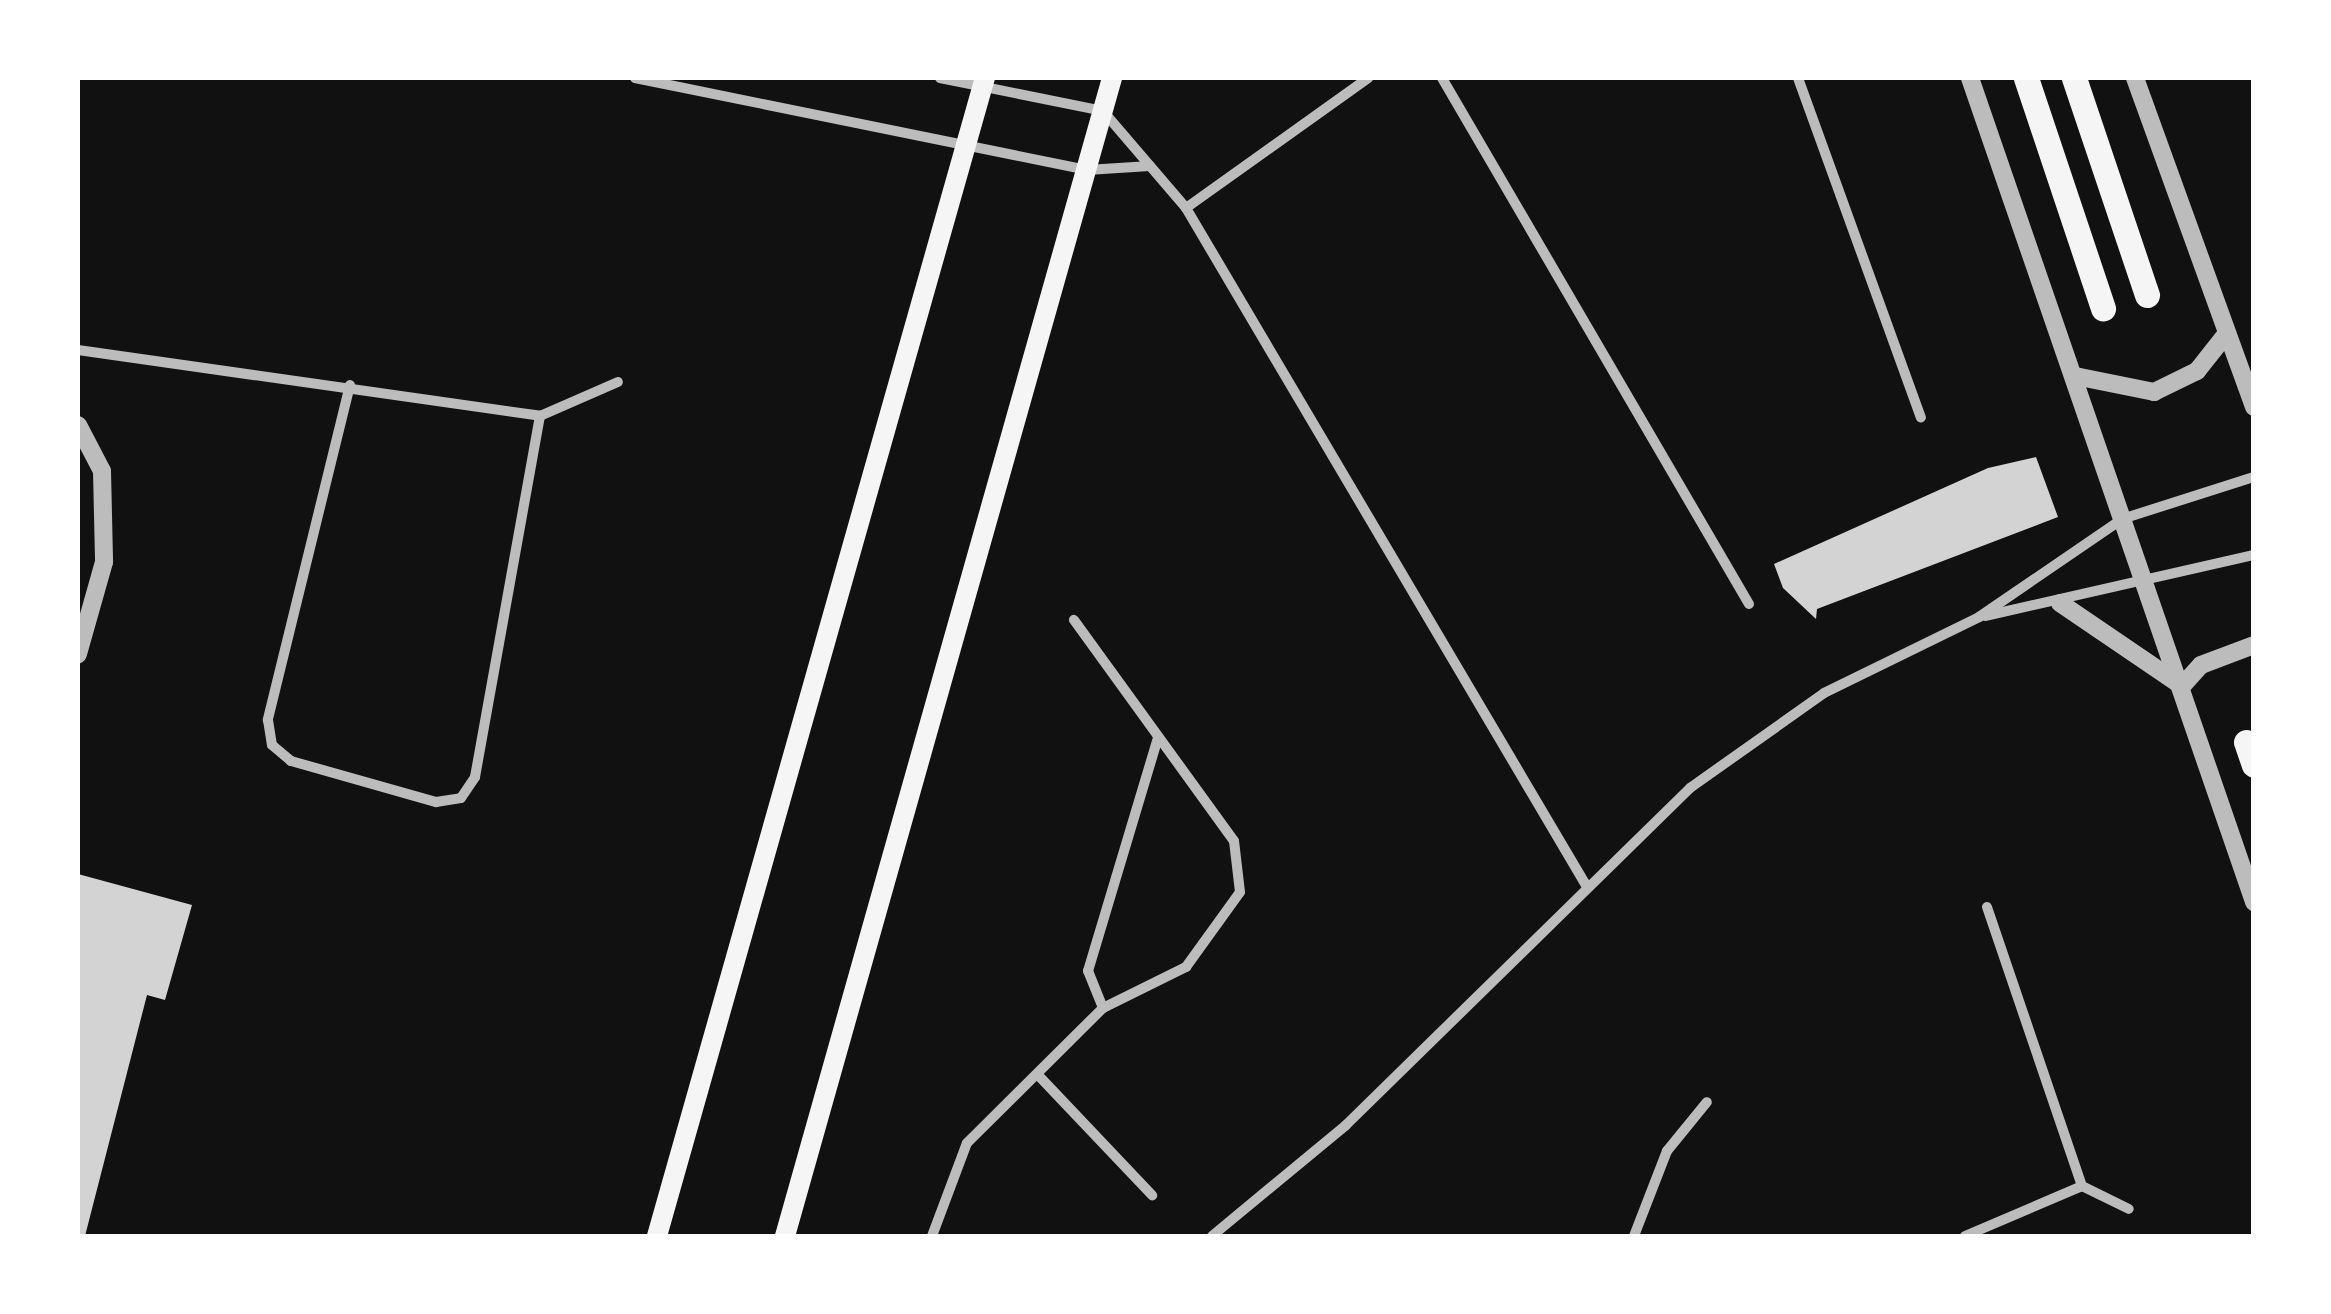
<!DOCTYPE html>
<style>
body{margin:0}
#map{position:relative;width:2331px;height:1314px;overflow:hidden;background:#111;font-family:Helvetica,sans-serif}
div>[style]{position:absolute}
[style*='--x']{left:calc(var(--x)*1px);top:calc(var(--y)*1px);width:calc(var(--w)*1px);rotate:calc(var(--a)*1deg)}
.building>*{inset:0;background:#d3d3d3}
.minor>*{height:10px;margin:-5px;padding:0 5px;transform-origin:5px;border-radius:5px;background:#bcbcbc}
.tertiary>*{height:18px;margin:-9px;padding:0 9px;transform-origin:9px;border-radius:9px;background:#bcbcbc}
.secondary>*{height:20px;margin:-10px;padding:0 10px;transform-origin:10px;border-radius:10px;background:#f5f5f5}
.primary>*{height:25px;margin:-12.5px;padding:0 12.5px;transform-origin:12.5px;border-radius:12.5px;background:#f5f5f5}
span{translate:-50% -50%;white-space:nowrap;text-align:center;line-height:1.15;-webkit-text-stroke:9px #fff;paint-order:stroke}
.frame{position:absolute;inset:0;border:80px solid #fff;pointer-events:none}
</style>
<div id="map">
<div class="building">
<div style="clip-path:polygon(2036px 457px,2058px 517px,1817px 609px,1816px 619px,1783px 588px,1774px 564px,1988px 468px)"></div>
<div style="clip-path:polygon(78px 874px,192px 905px,165px 1000px,147px 995px,85px 1236px,78px 1236px)"></div>
</div>
<div class="minor">
<div style="--x:635;--y:78;--w:461;--a:11.5"></div>
<div style="--x:1087;--y:170;--w:63;--a:-3.6"></div>
<div style="--x:940;--y:78;--w:166;--a:11.4"></div>
<div style="--x:1103;--y:111;--w:128;--a:49.4"></div>
<div style="--x:1186;--y:208;--w:789;--a:59.43"></div>
<div style="--x:1442;--y:78;--w:609;--a:59.73"></div>
<div style="--x:1798;--y:78;--w:361;--a:70.1"></div>
<div style="--x:1186;--y:208;--w:224;--a:-35.5"></div>
<div style="--x:78;--y:350;--w:467;--a:8.1"></div>
<div style="--x:350;--y:385;--w:345;--a:103.8"></div>
<div style="--x:268;--y:720;--w:25;--a:81"></div>
<div style="--x:272;--y:745;--w:25;--a:40"></div>
<div style="--x:291;--y:761;--w:151;--a:15.8"></div>
<div style="--x:436;--y:802;--w:25;--a:-9"></div>
<div style="--x:461;--y:798;--w:25;--a:-56"></div>
<div style="--x:475;--y:777;--w:367;--a:-79.8"></div>
<div style="--x:540;--y:416;--w:85;--a:-23.6"></div>
<div style="--x:1985;--y:616;--w:276;--a:-12.8"></div>
<div style="--x:1987;--y:907;--w:295;--a:71.2"></div>
<div style="--x:1103;--y:1008;--w:40;--a:-112"></div>
<div style="--x:1088;--y:971;--w:243;--a:-73.3"></div>
<div style="--x:1038;--y:1075;--w:166;--a:46.5"></div>
<div style="--x:932;--y:1236;--w:99;--a:-69.4"></div>
<div style="--x:967;--y:1143;--w:192;--a:-44.8"></div>
<div style="--x:1103;--y:1008;--w:93;--a:-26.3"></div>
<div style="--x:1186;--y:967;--w:92;--a:-54.2"></div>
<div style="--x:1240;--y:892;--w:51;--a:-96.7"></div>
<div style="--x:1234;--y:841;--w:273;--a:-125.9"></div>
<div style="--x:1212;--y:1236;--w:174;--a:-39.6"></div>
<div style="--x:1346;--y:1125;--w:482;--a:-44.4"></div>
<div style="--x:1690;--y:788;--w:164;--a:-35.3"></div>
<div style="--x:1824;--y:693;--w:173;--a:-26.1"></div>
<div style="--x:1979;--y:617;--w:173;--a:-34.4"></div>
<div style="--x:2122;--y:519;--w:139;--a:-17.7"></div>
<div style="--x:1634;--y:1236;--w:91;--a:-68.8"></div>
<div style="--x:1667;--y:1151;--w:63;--a:-50.8"></div>
<div style="--x:1965;--y:1236;--w:127;--a:-23.1"></div>
<div style="--x:2082;--y:1186;--w:52;--a:26.1"></div>
</div>
<div class="tertiary">
<div style="--x:1970;--y:78;--w:872;--a:70.98"></div>
<div style="--x:2135;--y:78;--w:350;--a:70.1"></div>
<div style="--x:2075;--y:376;--w:81;--a:11.4"></div>
<div style="--x:2154;--y:392;--w:48;--a:-26"></div>
<div style="--x:2197;--y:371;--w:48;--a:-51.7"></div>
<div style="--x:78;--y:425;--w:52;--a:62.4"></div>
<div style="--x:102;--y:471;--w:91;--a:88.7"></div>
<div style="--x:104;--y:562;--w:96;--a:105.8"></div>
<div style="--x:2060;--y:603;--w:148;--a:34.2"></div>
<div style="--x:2182;--y:686;--w:28;--a:-48"></div>
<div style="--x:2201;--y:665;--w:57;--a:-20.7"></div>
</div>
<div class="secondary">
<div style="--x:657;--y:1236;--w:1204;--a:-74.19"></div>
<div style="--x:785;--y:1236;--w:1203;--a:-74.23"></div>
</div>
<div class="primary">
<div style="--x:2026;--y:78;--w:243;--a:71.5"></div>
<div style="--x:2074;--y:78;--w:229;--a:71.4"></div>
<div style="--x:2246;--y:742;--w:24;--a:71"></div>
</div>
<div class="frame"></div>
</div>
